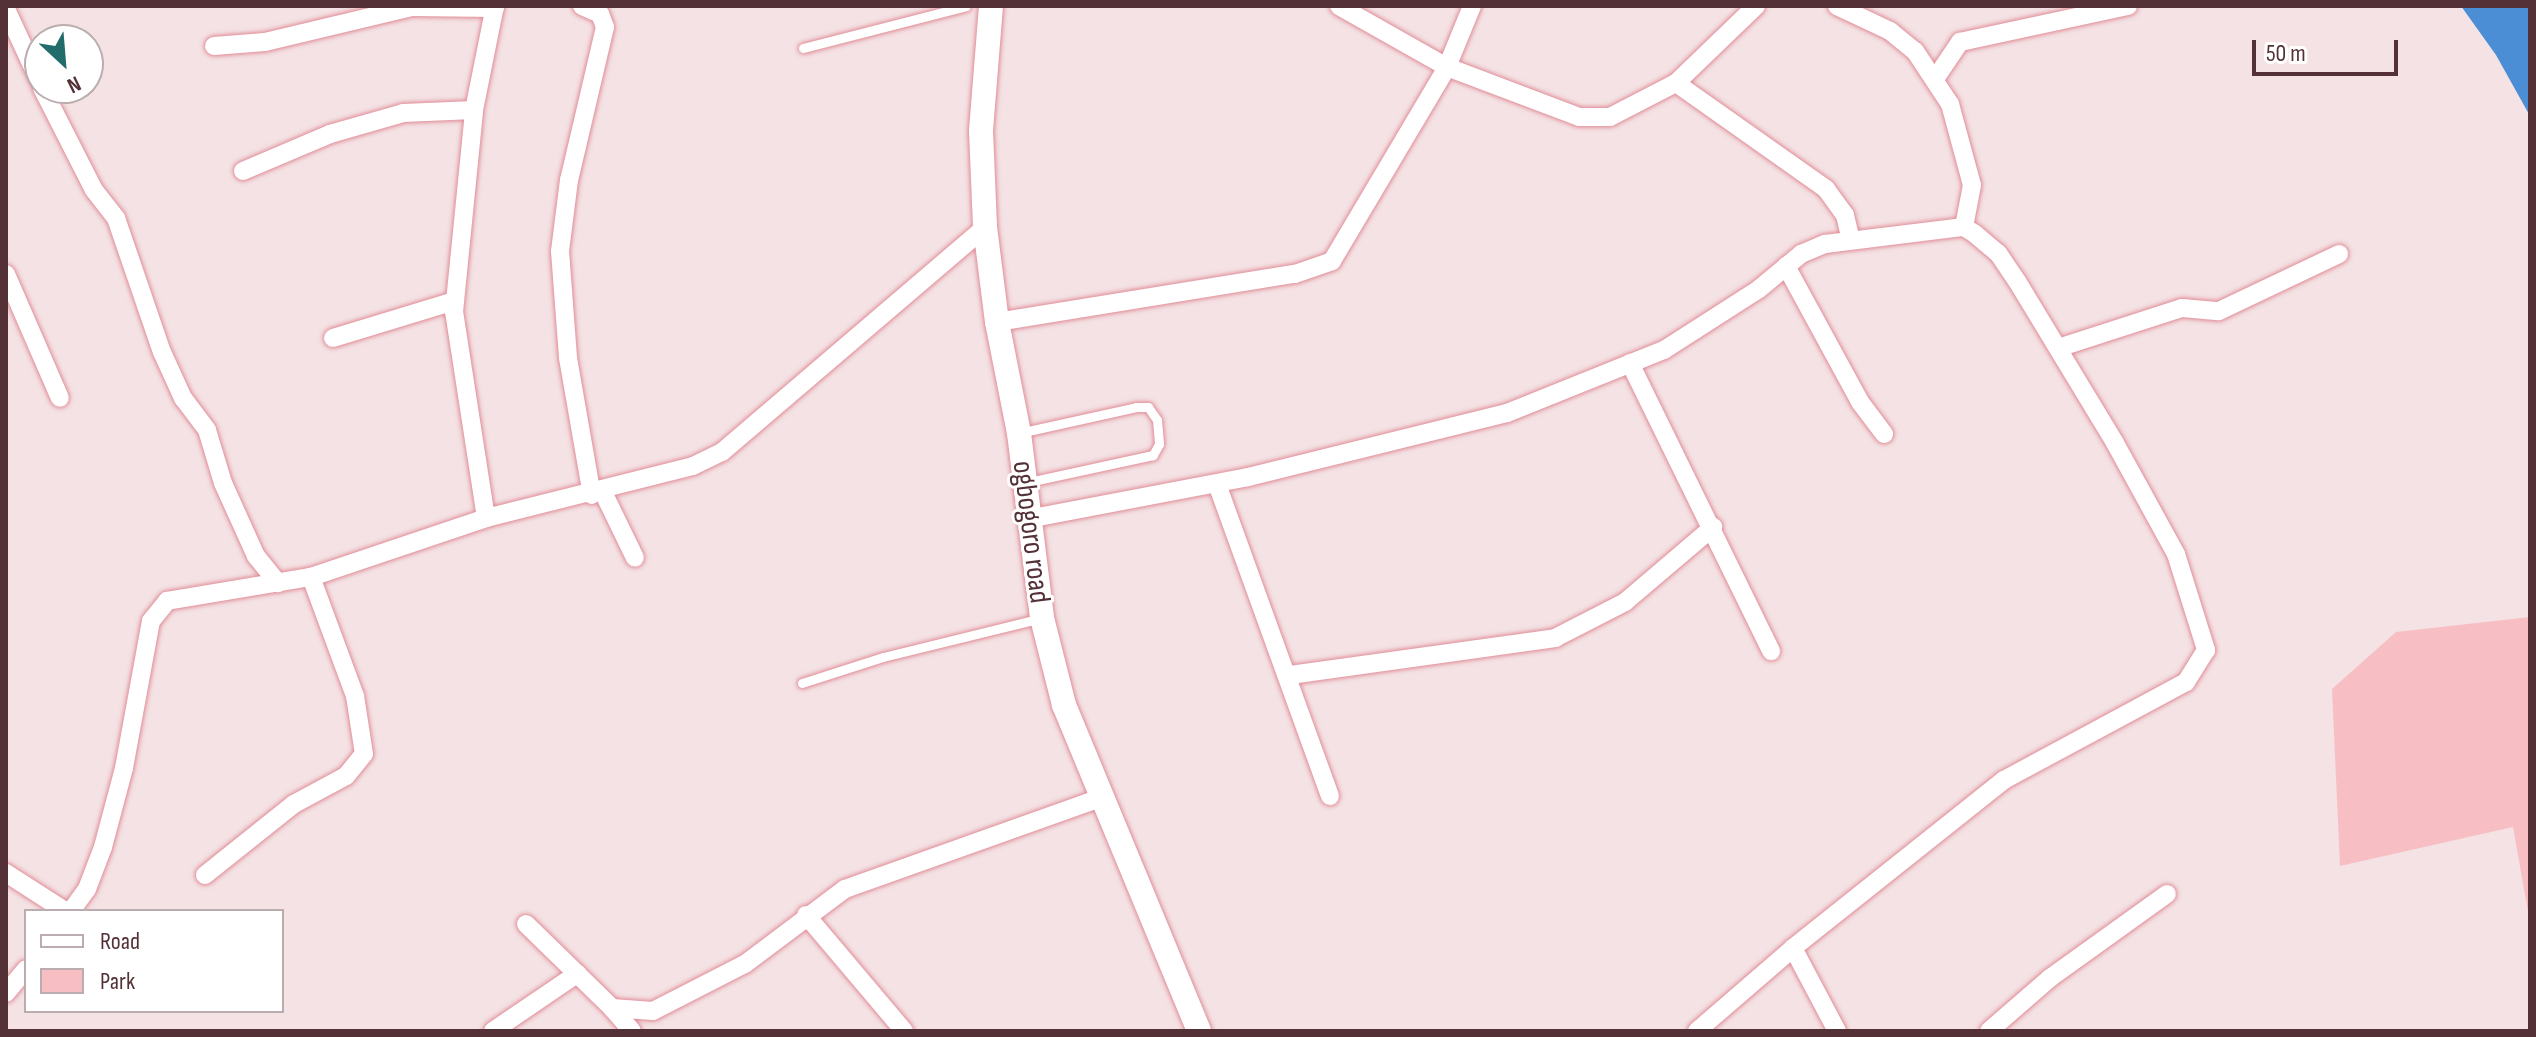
<!DOCTYPE html>
<style>
body{margin:0}
#map{position:relative;width:2536px;height:1037px;overflow:hidden;background:#f4e2e4;font-family:"Sofia Sans Condensed",sans-serif}
div>[style]{position:absolute}
[style*='--x']{left:calc(var(--x)*1px);top:calc(var(--y)*1px);width:calc(var(--w)*1px);rotate:calc(var(--a)*1deg)}
.green>*{inset:0;background:#f7bfc4}
.water>*{inset:0;background:#4b8ed6}
.roads{filter:drop-shadow(0 0 2px #e08d98) drop-shadow(0 0 2px #e08d98)}
.service>*{height:9px;margin:-4.5px;padding:0 4.5px;transform-origin:4.5px;border-radius:4.5px;background:#fff}
.minor>*{height:18px;margin:-9px;padding:0 9px;transform-origin:9px;border-radius:9px;background:#fff}
.tertiary>*{height:24px;margin:-12px;padding:0 12px;transform-origin:12px;border-radius:12px;background:#fff}
span{translate:-50% -50%;white-space:nowrap;text-align:center;line-height:1.15;-webkit-text-stroke:6px #fff;paint-order:stroke}
.street-label{font-size:30px;color:#543136}
.frame{position:absolute;inset:0;border:8px solid #543136;pointer-events:none}
.legend{position:absolute;left:24px;top:909px;width:260px;height:104px;box-sizing:border-box;background:#fff;border:2px solid #bbadaf;margin:0;padding:10px 14px;list-style:none;font-size:24px;color:#543136}
.legend li{display:flex;align-items:center;gap:16px;height:40px}
.legend b{width:40px;border:2px solid #bbadaf}
.north{position:absolute;left:24px;top:24px;width:80px;height:80px;box-sizing:border-box;background:#fff;border:2px solid #bbadaf;border-radius:50%;rotate:154deg;font-size:22px;font-weight:700;line-height:32px;text-align:center;color:#543136}
.north::after{content:'';display:block;margin:auto;width:28px;height:36px;background:#226d6b;clip-path:polygon(50% 0,100% 100%,50% 72%,0 100%)}
.scale{position:absolute;left:2252px;top:40px;width:146px;height:36px;box-sizing:border-box;border:4px solid #543136;border-top:0;padding-left:10px;font-size:24px;line-height:28px;white-space:nowrap;color:#543136;-webkit-text-stroke:6px #fff;paint-order:stroke}
</style>
<div id="map">
<div class="green">
<div style="clip-path:polygon(2530px 617px,2530px 923px,2513px 827px,2340px 866px,2332px 689px,2396px 632px)"></div>
</div>
<div class="water">
<div style="clip-path:polygon(2461px 6px,2530px 6px,2530px 116px,2496px 55px)"></div>
</div>
<div class="roads">
<div class="service">
<div style="--x:803;--y:48;--w:168;--a:-14.4"></div>
<div style="--x:1019;--y:433;--w:120;--a:-12.5"></div>
<div style="--x:1136;--y:407;--w:12;--a:0"></div>
<div style="--x:1148;--y:407;--w:16;--a:55"></div>
<div style="--x:1157;--y:420;--w:24;--a:85"></div>
<div style="--x:1159;--y:444;--w:13;--a:119"></div>
<div style="--x:1153;--y:455;--w:128;--a:167.8"></div>
<div style="--x:802;--y:683;--w:85;--a:-17.8"></div>
<div style="--x:883;--y:657;--w:164;--a:-13.8"></div>
</div>
<div class="minor">
<div style="--x:582;--y:6;--w:20;--a:24"></div>
<div style="--x:600;--y:14;--w:14;--a:69"></div>
<div style="--x:605;--y:27;--w:157;--a:103.2"></div>
<div style="--x:569;--y:180;--w:72;--a:97.2"></div>
<div style="--x:560;--y:251;--w:107;--a:85.7"></div>
<div style="--x:568;--y:358;--w:139;--a:80.1"></div>
<div style="--x:1339;--y:6;--w:124;--a:29.5"></div>
<div style="--x:1447;--y:67;--w:141;--a:20.7"></div>
<div style="--x:1579;--y:117;--w:31;--a:0"></div>
<div style="--x:1610;--y:117;--w:74;--a:-27.3"></div>
<div style="--x:1676;--y:83;--w:111;--a:-43.9"></div>
<div style="--x:1837;--y:6;--w:59;--a:25.3"></div>
<div style="--x:1890;--y:31;--w:32;--a:39"></div>
<div style="--x:1915;--y:51;--w:64;--a:56.6"></div>
<div style="--x:1950;--y:104;--w:84;--a:74.8"></div>
<div style="--x:1972;--y:185;--w:43;--a:100.8"></div>
<div style="--x:6;--y:9;--w:81;--a:65.3"></div>
<div style="--x:214;--y:46;--w:51;--a:-4.5"></div>
<div style="--x:265;--y:42;--w:151;--a:-13.4"></div>
<div style="--x:412;--y:7;--w:83;--a:0.7"></div>
<div style="--x:1935;--y:79;--w:45;--a:-56"></div>
<div style="--x:1960;--y:42;--w:172;--a:-12.1"></div>
<div style="--x:1676;--y:83;--w:184;--a:35.2"></div>
<div style="--x:1826;--y:189;--w:32;--a:54"></div>
<div style="--x:1845;--y:215;--w:26;--a:77"></div>
<div style="--x:42;--y:88;--w:114;--a:63"></div>
<div style="--x:94;--y:190;--w:36;--a:52"></div>
<div style="--x:116;--y:218;--w:142;--a:71.1"></div>
<div style="--x:162;--y:352;--w:51;--a:65.5"></div>
<div style="--x:183;--y:398;--w:40;--a:53"></div>
<div style="--x:207;--y:430;--w:55;--a:73.2"></div>
<div style="--x:223;--y:483;--w:80;--a:65.7"></div>
<div style="--x:256;--y:556;--w:35;--a:51"></div>
<div style="--x:243;--y:171;--w:95;--a:-23"></div>
<div style="--x:330;--y:134;--w:76;--a:-16"></div>
<div style="--x:403;--y:113;--w:71;--a:-2.4"></div>
<div style="--x:1786;--y:266;--w:155;--a:61.4"></div>
<div style="--x:1860;--y:402;--w:40;--a:53"></div>
<div style="--x:6;--y:274;--w:135;--a:66.5"></div>
<div style="--x:997;--y:322;--w:302;--a:-9.2"></div>
<div style="--x:1295;--y:274;--w:39;--a:-19"></div>
<div style="--x:1332;--y:261;--w:226;--a:-59.3"></div>
<div style="--x:1447;--y:67;--w:66;--a:-67.7"></div>
<div style="--x:333;--y:338;--w:127;--a:-16.9"></div>
<div style="--x:2058;--y:348;--w:130;--a:-17.9"></div>
<div style="--x:2182;--y:308;--w:37;--a:5"></div>
<div style="--x:2219;--y:311;--w:133;--a:-25.4"></div>
<div style="--x:1630;--y:363;--w:321;--a:63.9"></div>
<div style="--x:1217;--y:484;--w:332;--a:70.1"></div>
<div style="--x:603;--y:492;--w:73;--a:64.1"></div>
<div style="--x:486;--y:518;--w:208;--a:-98.8"></div>
<div style="--x:454;--y:312;--w:203;--a:-84.3"></div>
<div style="--x:474;--y:110;--w:106;--a:-78.6"></div>
<div style="--x:1028;--y:519;--w:224;--a:-10.8"></div>
<div style="--x:1248;--y:477;--w:267;--a:-13.9"></div>
<div style="--x:1507;--y:413;--w:169;--a:-21.9"></div>
<div style="--x:1664;--y:350;--w:113;--a:-32.7"></div>
<div style="--x:1759;--y:289;--w:55;--a:-39.8"></div>
<div style="--x:1801;--y:254;--w:26;--a:-23"></div>
<div style="--x:1825;--y:244;--w:140;--a:-7"></div>
<div style="--x:1964;--y:227;--w:13;--a:32"></div>
<div style="--x:1975;--y:234;--w:30;--a:40"></div>
<div style="--x:1998;--y:253;--w:34;--a:56"></div>
<div style="--x:2017;--y:281;--w:189;--a:58.8"></div>
<div style="--x:2115;--y:443;--w:127;--a:61.2"></div>
<div style="--x:2176;--y:554;--w:101;--a:72.6"></div>
<div style="--x:2206;--y:650;--w:38;--a:122"></div>
<div style="--x:2186;--y:682;--w:207;--a:151.7"></div>
<div style="--x:2004;--y:780;--w:270;--a:141.5"></div>
<div style="--x:1290;--y:675;--w:268;--a:-7.9"></div>
<div style="--x:1555;--y:638;--w:79;--a:-27.2"></div>
<div style="--x:1625;--y:602;--w:116;--a:-40.4"></div>
<div style="--x:6;--y:873;--w:70;--a:32.8"></div>
<div style="--x:205;--y:875;--w:114;--a:-38.6"></div>
<div style="--x:294;--y:804;--w:59;--a:-28.3"></div>
<div style="--x:346;--y:776;--w:28;--a:-51"></div>
<div style="--x:364;--y:754;--w:59;--a:-98.8"></div>
<div style="--x:355;--y:696;--w:127;--a:-110.3"></div>
<div style="--x:71;--y:911;--w:27;--a:-54"></div>
<div style="--x:87;--y:889;--w:45;--a:-69.1"></div>
<div style="--x:103;--y:847;--w:82;--a:-75.1"></div>
<div style="--x:124;--y:768;--w:149;--a:-79.6"></div>
<div style="--x:151;--y:621;--w:26;--a:-51"></div>
<div style="--x:167;--y:601;--w:146;--a:-9.5"></div>
<div style="--x:311;--y:577;--w:185;--a:-18.6"></div>
<div style="--x:486;--y:518;--w:213;--a:-14.1"></div>
<div style="--x:693;--y:466;--w:32;--a:-26"></div>
<div style="--x:722;--y:452;--w:346;--a:-40.5"></div>
<div style="--x:806;--y:915;--w:152;--a:49.8"></div>
<div style="--x:526;--y:924;--w:120;--a:44.3"></div>
<div style="--x:612;--y:1008;--w:41;--a:4.2"></div>
<div style="--x:653;--y:1011;--w:103;--a:-27.1"></div>
<div style="--x:745;--y:964;--w:125;--a:-36.9"></div>
<div style="--x:845;--y:889;--w:271;--a:-19.6"></div>
<div style="--x:6;--y:993;--w:31;--a:-50"></div>
<div style="--x:612;--y:1008;--w:30;--a:49"></div>
<div style="--x:493;--y:1031;--w:102;--a:-34.2"></div>
<div style="--x:1697;--y:1031;--w:127;--a:-40.8"></div>
<div style="--x:1793;--y:948;--w:94;--a:62.1"></div>
<div style="--x:1989;--y:1031;--w:81;--a:-41"></div>
<div style="--x:2050;--y:978;--w:144;--a:-35.7"></div>
</div>
<div class="tertiary">
<div style="--x:991;--y:6;--w:125;--a:94.6"></div>
<div style="--x:981;--y:131;--w:96;--a:87.6"></div>
<div style="--x:985;--y:227;--w:96;--a:82.8"></div>
<div style="--x:997;--y:322;--w:113;--a:78.8"></div>
<div style="--x:1019;--y:433;--w:186;--a:82.9"></div>
<div style="--x:1042;--y:618;--w:90;--a:75.8"></div>
<div style="--x:1064;--y:705;--w:353;--a:67.5"></div>
</div>
</div>
<div class="street-label">
<span style="left:1031px;top:532px;rotate:83deg">ogbogoro road</span>
</div>
<div class="frame"></div>
<ul class="legend">
<li><b style="height:10px;background:#fff"></b>Road</li>
<li><b style="height:22px;background:#f7bfc4"></b>Park</li>
</ul>
<div class="north">N</div>
<div class="scale">50 m</div>
</div>
